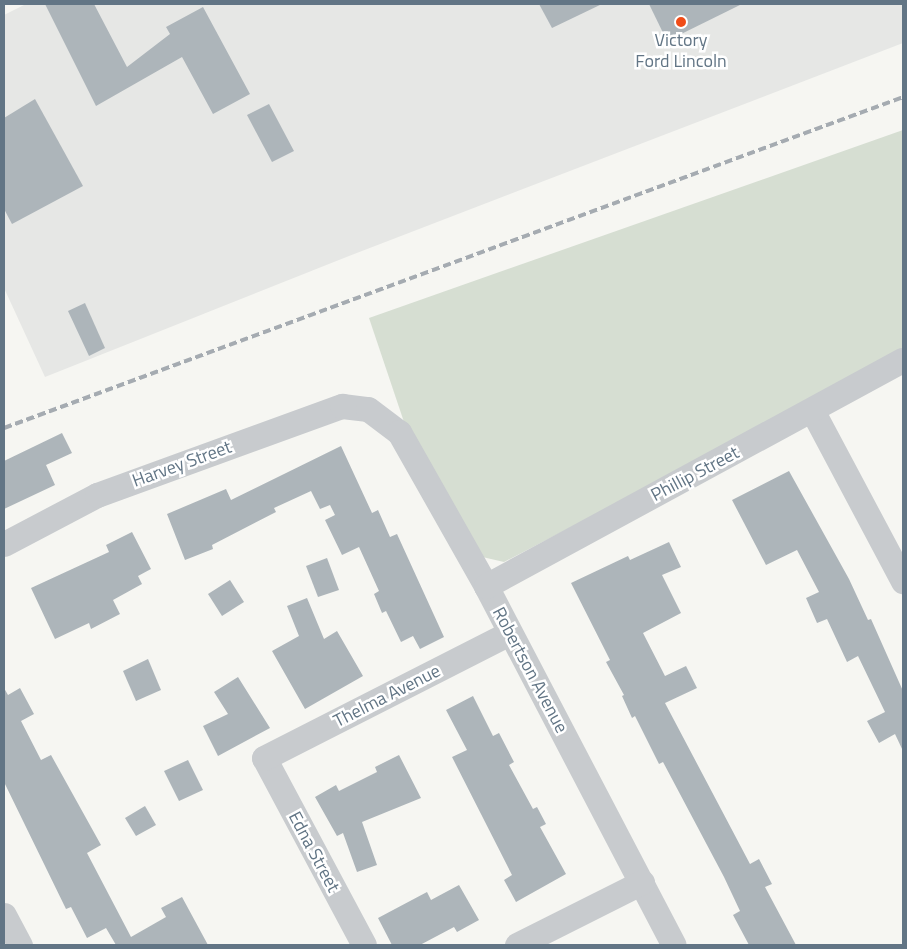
<!DOCTYPE html>
<style>
body{margin:0}
#map{position:relative;width:907px;height:949px;overflow:hidden;background:#f6f6f2;font-family:"Titillium Web",sans-serif}
div>[style]{position:absolute}
[style*='--x']{left:calc(var(--x)*1px);top:calc(var(--y)*1px);width:calc(var(--w)*1px);rotate:calc(var(--a)*1deg)}
.built>*{inset:0;background:#e6e7e5}
.green>*{inset:0;background:#d6ded2}
.building>*{inset:0;background:#adb5ba}
.street>*{height:25px;margin:-12.5px;padding:0 12.5px;transform-origin:12.5px;border-radius:12.5px;background:#c8cbce}
.rail>*{height:4px;margin-top:-2px;transform-origin:0;background:repeating-linear-gradient(90deg,#a5abb1 0 8px,transparent 0 12px)}
.dots>*{width:14px;height:14px;translate:-50% -50%;box-sizing:border-box;border:2px solid #fff;border-radius:50%}
span{translate:-50% -50%;white-space:nowrap;text-align:center;line-height:1.15;-webkit-text-stroke:5px #fff;paint-order:stroke}
.poi-label{font-size:18px;color:#627585}
.street-label{font-size:18px;color:#627585}
.frame{position:absolute;inset:0;border:5px solid #627585;pointer-events:none}
</style>
<div id="map">
<div class="built">
<div style="clip-path:polygon(26px 4px,903px 4px,903px 43px,349px 256px,45px 377px,4px 288px,4px 15px)"></div>
</div>
<div class="green">
<div style="clip-path:polygon(903px 130px,903px 354px,504px 562px,478px 556px,404px 422px,369px 318px)"></div>
</div>
<div class="building">
<div style="clip-path:polygon(45px 4px,94px 4px,127px 67px,170px 34px,166px 27px,203px 7px,250px 94px,213px 114px,182px 57px,96px 106px)"></div>
<div style="clip-path:polygon(539px 4px,602px 4px,552px 28px)"></div>
<div style="clip-path:polygon(649px 4px,742px 4px,667px 41px)"></div>
<div style="clip-path:polygon(35px 99px,83px 186px,12px 224px,4px 209px,4px 118px)"></div>
<div style="clip-path:polygon(269px 104px,294px 151px,272px 162px,247px 115px)"></div>
<div style="clip-path:polygon(85px 303px,105px 348px,89px 356px,68px 311px)"></div>
<div style="clip-path:polygon(62px 433px,72px 453px,46px 465px,55px 485px,4px 509px,4px 461px)"></div>
<div style="clip-path:polygon(341px 446px,372px 513px,378px 510px,390px 537px,397px 534px,444px 637px,420px 649px,413px 636px,401px 642px,386px 611px,382px 613px,374px 594px,379px 591px,359px 547px,342px 555px,325px 520px,335px 515px,330px 505px,320px 509px,311px 491px,274px 508px,276px 512px,212px 545px,213px 549px,185px 560px,167px 514px,226px 489px,231px 500px)"></div>
<div style="clip-path:polygon(789px 471px,849px 579px,868px 620px,871px 619px,903px 691px,903px 751px,895px 734px,879px 743px,867px 721px,885px 712px,858px 656px,847px 662px,827px 619px,817px 623px,806px 598px,819px 592px,797px 550px,766px 565px,732px 500px)"></div>
<div style="clip-path:polygon(132px 532px,151px 569px,138px 576px,142px 584px,113px 600px,120px 614px,91px 629px,89px 623px,55px 639px,31px 588px,109px 552px,106px 545px)"></div>
<div style="clip-path:polygon(669px 542px,681px 567px,662px 575px,681px 613px,643px 633px,665px 676px,686px 666px,697px 688px,665px 703px,750px 864px,759px 859px,772px 884px,765px 887px,796px 945px,749px 945px,733px 915px,740px 911px,724px 877px,663px 762px,659px 764px,635px 716px,632px 718px,622px 696px,624px 695px,606px 662px,610px 660px,571px 583px,628px 556px,630px 560px)"></div>
<div style="clip-path:polygon(327px 558px,339px 590px,318px 597px,306px 566px)"></div>
<div style="clip-path:polygon(230px 580px,244px 602px,222px 616px,208px 594px)"></div>
<div style="clip-path:polygon(307px 598px,324px 639px,337px 631px,363px 676px,305px 709px,272px 651px,299px 636px,287px 606px)"></div>
<div style="clip-path:polygon(148px 659px,161px 690px,136px 701px,123px 671px)"></div>
<div style="clip-path:polygon(238px 677px,270px 728px,218px 756px,203px 726px,228px 714px,214px 692px)"></div>
<div style="clip-path:polygon(4px 688px,8px 695px,20px 688px,34px 714px,21px 721px,41px 760px,51px 755px,101px 845px,87px 853px,131px 937px,166px 917px,161px 908px,182px 897px,208px 945px,116px 945px,106px 928px,87px 938px,71px 907px,66px 909px,4px 782px)"></div>
<div style="clip-path:polygon(473px 696px,493px 736px,499px 733px,514px 762px,509px 765px,533px 809px,537px 807px,546px 824px,540px 827px,566px 874px,516px 902px,504px 880px,512px 875px,452px 757px,467px 750px,446px 710px)"></div>
<div style="clip-path:polygon(399px 755px,421px 798px,362px 822px,377px 865px,357px 872px,343px 833px,337px 836px,315px 797px,336px 785px,339px 791px,377px 772px,375px 767px)"></div>
<div style="clip-path:polygon(188px 760px,203px 790px,179px 801px,164px 771px)"></div>
<div style="clip-path:polygon(145px 806px,156px 825px,136px 836px,125px 818px)"></div>
<div style="clip-path:polygon(459px 885px,479px 920px,457px 932px,454px 927px,420px 945px,392px 945px,378px 918px,427px 892px,431px 900px)"></div>
</div>
<div class="street">
<div style="--x:812;--y:410;--w:194;--a:62"></div>
<div style="--x:4;--y:544;--w:105;--a:-27.8"></div>
<div style="--x:97;--y:495;--w:261;--a:-20"></div>
<div style="--x:342;--y:406;--w:26;--a:7"></div>
<div style="--x:368;--y:409;--w:39;--a:37"></div>
<div style="--x:399;--y:432;--w:177;--a:60.5"></div>
<div style="--x:486;--y:586;--w:405;--a:62.4"></div>
<div style="--x:486;--y:586;--w:474;--a:-28.5"></div>
<div style="--x:4;--y:915;--w:34;--a:62"></div>
<div style="--x:364;--y:945;--w:212;--a:-118.1"></div>
<div style="--x:264;--y:758;--w:275;--a:-27"></div>
<div style="--x:517;--y:945;--w:140;--a:-26.7"></div>
</div>
<div class="rail">
<div style="--x:4;--y:428;--w:958;--a:-20.21"></div>
</div>
<div class="dots">
<div style="left:681px;top:22px;background:#f04c18"></div>
</div>
<div class="poi-label">
<span style="left:681px;top:51px">Victory<br>Ford Lincoln</span>
</div>
<div class="street-label">
<span style="left:182px;top:464px;rotate:-20deg">Harvey Street</span>
<span style="left:695px;top:474px;rotate:-28deg">Phillip Street</span>
<span style="left:530px;top:670px;rotate:62deg">Robertson Avenue</span>
<span style="left:387px;top:696px;rotate:-27deg">Thelma Avenue</span>
<span style="left:314px;top:852px;rotate:62deg">Edna Street</span>
</div>
<div class="frame"></div>
</div>
